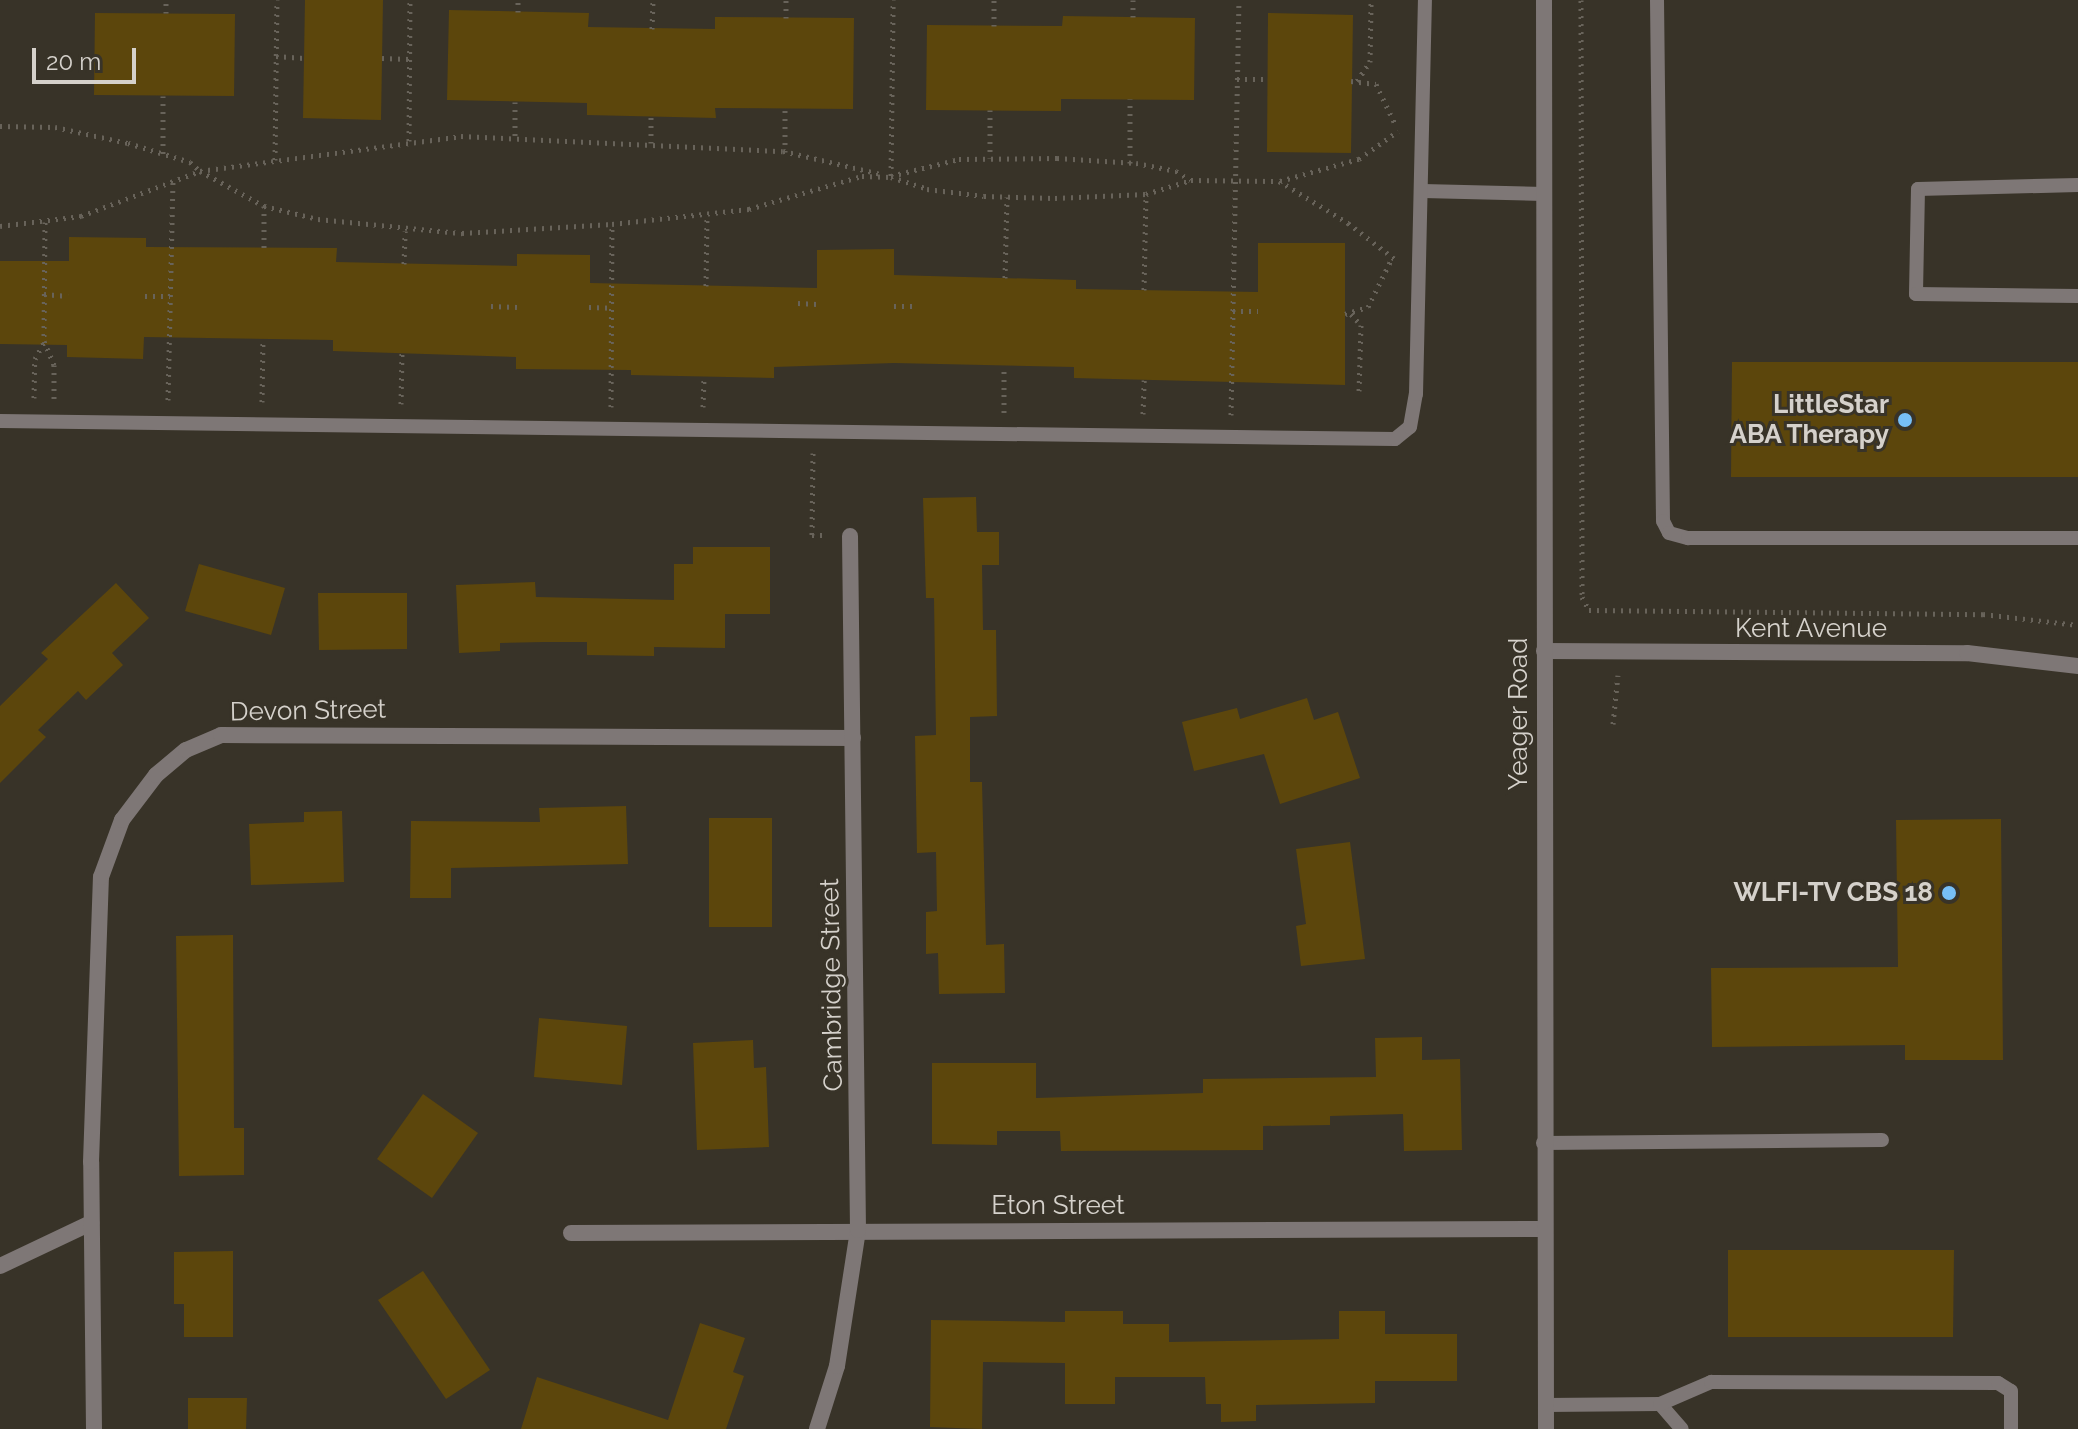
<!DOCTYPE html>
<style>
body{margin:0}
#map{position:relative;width:2078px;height:1429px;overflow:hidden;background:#383328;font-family:Raleway,sans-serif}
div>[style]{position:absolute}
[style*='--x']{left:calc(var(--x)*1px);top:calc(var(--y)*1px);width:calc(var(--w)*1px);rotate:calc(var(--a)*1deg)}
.building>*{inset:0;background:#5c460c}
.path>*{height:5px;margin-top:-2.5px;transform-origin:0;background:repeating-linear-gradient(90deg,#68635a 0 2px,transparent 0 8px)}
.service>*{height:14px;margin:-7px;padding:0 7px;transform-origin:7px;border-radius:7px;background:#7e7776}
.minor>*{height:16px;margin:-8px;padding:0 8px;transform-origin:8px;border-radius:8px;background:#7e7776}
.tertiary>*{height:16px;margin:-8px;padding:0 8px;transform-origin:8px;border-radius:8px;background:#7e7776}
.dots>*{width:22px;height:22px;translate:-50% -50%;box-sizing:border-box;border:4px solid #383328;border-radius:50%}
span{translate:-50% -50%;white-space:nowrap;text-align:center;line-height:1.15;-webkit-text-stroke:6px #383328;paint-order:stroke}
.poi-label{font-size:26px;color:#d5d1cb;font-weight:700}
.right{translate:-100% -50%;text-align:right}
.street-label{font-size:26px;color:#d5d1cb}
.scale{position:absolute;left:32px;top:48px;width:104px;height:36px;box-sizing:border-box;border:4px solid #d5d1cb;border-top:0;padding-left:10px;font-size:24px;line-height:28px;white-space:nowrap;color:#d5d1cb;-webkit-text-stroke:6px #383328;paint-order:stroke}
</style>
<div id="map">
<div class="building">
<div style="clip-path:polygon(305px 0,383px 0,381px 120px,303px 118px)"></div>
<div style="clip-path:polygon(449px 10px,589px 13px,588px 27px,715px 29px,715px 17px,854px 18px,853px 109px,715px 108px,716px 118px,587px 115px,587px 103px,447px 100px)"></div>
<div style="clip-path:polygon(95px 13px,235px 14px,234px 96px,94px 95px)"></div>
<div style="clip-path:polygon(1268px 13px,1353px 15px,1351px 153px,1267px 152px)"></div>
<div style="clip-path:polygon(1063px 16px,1195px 18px,1194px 100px,1061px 99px,1061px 111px,926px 110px,927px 25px,1062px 26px)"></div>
<div style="clip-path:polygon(69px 237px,146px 238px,146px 247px,337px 248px,336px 262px,517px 266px,517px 254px,590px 255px,590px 283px,817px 288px,817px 250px,894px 249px,894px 275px,1076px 280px,1076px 289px,1258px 292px,1258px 243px,1345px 243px,1345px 385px,1074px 378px,1074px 367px,894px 363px,774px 367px,774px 378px,631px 375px,631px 370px,516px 369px,516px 357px,333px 351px,333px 340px,144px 337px,143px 359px,67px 357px,67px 345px,0 344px,0 261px,69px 261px)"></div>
<div style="clip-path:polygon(1732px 362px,2078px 362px,2078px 477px,1731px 477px)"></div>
<div style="clip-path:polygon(976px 497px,977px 532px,999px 532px,999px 565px,982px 565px,983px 630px,996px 630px,997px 716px,970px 717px,970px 782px,982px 782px,986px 945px,1004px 944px,1005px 993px,939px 994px,938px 953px,926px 954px,926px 912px,937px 911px,936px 852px,917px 853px,915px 736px,936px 735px,934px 598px,926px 598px,923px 498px)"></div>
<div style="clip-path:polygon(693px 547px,770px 547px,770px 614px,725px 614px,725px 648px,654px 647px,654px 656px,587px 655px,587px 642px,544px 642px,500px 643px,500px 651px,459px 653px,456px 585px,535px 582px,536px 597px,674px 600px,674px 564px,693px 564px)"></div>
<div style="clip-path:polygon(199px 564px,285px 588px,271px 635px,185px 611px)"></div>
<div style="clip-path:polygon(116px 583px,149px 618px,112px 653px,123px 665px,86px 700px,78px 691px,38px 730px,46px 737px,0 783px,0 706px,48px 659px,41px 653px)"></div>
<div style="clip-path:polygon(318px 593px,407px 593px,407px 649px,319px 650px)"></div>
<div style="clip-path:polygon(1307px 698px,1314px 720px,1338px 712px,1360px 778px,1280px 804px,1264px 754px,1194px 771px,1182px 722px,1237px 708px,1240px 719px)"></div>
<div style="clip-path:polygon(626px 806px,628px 864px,451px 868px,451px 898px,410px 898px,411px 821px,540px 822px,539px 808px)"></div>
<div style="clip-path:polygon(342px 811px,344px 882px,251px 885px,249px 824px,304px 822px,304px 812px)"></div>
<div style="clip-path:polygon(709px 818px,772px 818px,772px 927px,709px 927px)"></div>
<div style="clip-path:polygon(2001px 819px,2003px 1060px,1905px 1060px,1905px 1045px,1712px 1047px,1711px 968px,1898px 967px,1896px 820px)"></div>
<div style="clip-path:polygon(1350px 842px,1365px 959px,1301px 966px,1296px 926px,1306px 924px,1296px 849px)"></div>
<div style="clip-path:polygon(233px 935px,234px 1128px,244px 1128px,244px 1175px,179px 1176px,176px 936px)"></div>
<div style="clip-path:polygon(539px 1018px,627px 1026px,622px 1085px,534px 1077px)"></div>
<div style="clip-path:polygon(1422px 1037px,1422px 1060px,1460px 1059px,1462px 1150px,1404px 1151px,1403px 1114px,1330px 1116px,1330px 1125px,1263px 1126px,1263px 1150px,1061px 1151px,1060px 1131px,997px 1131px,997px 1145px,932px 1144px,932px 1063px,1036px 1063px,1036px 1098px,1203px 1093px,1203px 1079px,1376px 1077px,1375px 1038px)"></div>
<div style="clip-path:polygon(753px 1040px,754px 1068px,766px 1067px,769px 1147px,697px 1150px,693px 1043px)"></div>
<div style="clip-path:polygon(423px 1094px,478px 1133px,432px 1198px,377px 1159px)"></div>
<div style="clip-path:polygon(1728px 1250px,1954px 1250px,1953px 1337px,1728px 1337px)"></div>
<div style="clip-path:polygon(233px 1251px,233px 1337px,184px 1337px,184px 1304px,174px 1304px,174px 1252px)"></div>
<div style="clip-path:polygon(423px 1271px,490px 1370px,446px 1399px,378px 1300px)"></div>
<div style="clip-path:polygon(1065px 1311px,1123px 1311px,1123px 1324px,1169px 1324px,1169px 1342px,1339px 1339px,1339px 1311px,1385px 1311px,1385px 1334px,1457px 1334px,1457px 1381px,1375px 1381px,1375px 1403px,1256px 1405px,1256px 1421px,1221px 1422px,1221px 1404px,1206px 1404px,1205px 1377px,1115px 1377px,1115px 1404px,1065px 1404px,1065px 1363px,983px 1362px,982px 1429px,930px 1427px,931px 1320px,1065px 1322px)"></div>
<div style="clip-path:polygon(700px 1323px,745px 1338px,733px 1372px,744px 1376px,726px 1429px,521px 1429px,537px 1377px,668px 1420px)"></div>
<div style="clip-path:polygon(188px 1398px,247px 1398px,246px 1429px,188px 1429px)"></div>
</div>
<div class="path">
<div style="--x:1581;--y:0;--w:597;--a:89.9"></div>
<div style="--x:1582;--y:597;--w:15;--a:62"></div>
<div style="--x:1589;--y:610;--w:394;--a:0.6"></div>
<div style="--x:1983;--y:614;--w:96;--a:6.6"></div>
<div style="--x:518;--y:12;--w:12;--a:-90"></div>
<div style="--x:166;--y:13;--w:13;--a:-90"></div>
<div style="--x:1133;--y:17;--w:17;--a:-90"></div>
<div style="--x:786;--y:18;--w:18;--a:-90"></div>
<div style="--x:994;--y:26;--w:26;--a:-90"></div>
<div style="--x:652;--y:29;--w:29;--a:-88"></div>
<div style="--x:276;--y:56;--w:28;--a:4"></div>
<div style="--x:382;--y:58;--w:27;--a:2"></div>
<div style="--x:1237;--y:79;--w:32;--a:0"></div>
<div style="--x:1351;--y:81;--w:25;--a:7"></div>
<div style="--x:1376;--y:84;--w:47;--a:64.5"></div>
<div style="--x:1357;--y:81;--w:23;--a:-56"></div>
<div style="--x:1370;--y:62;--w:59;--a:-89"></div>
<div style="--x:163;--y:96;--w:58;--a:90"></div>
<div style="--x:515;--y:102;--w:36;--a:90"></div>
<div style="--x:990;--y:110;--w:48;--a:90"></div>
<div style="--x:0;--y:126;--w:55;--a:1"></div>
<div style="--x:55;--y:127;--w:75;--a:12.4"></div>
<div style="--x:128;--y:143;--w:65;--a:17"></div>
<div style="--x:190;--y:162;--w:13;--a:42"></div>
<div style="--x:200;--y:171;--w:263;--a:-7.6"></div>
<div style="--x:461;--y:136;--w:322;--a:2.7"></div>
<div style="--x:783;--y:151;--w:101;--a:13.2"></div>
<div style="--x:409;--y:141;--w:141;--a:-89.6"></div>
<div style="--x:651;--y:143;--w:26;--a:-90"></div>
<div style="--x:785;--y:152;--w:44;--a:-90"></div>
<div style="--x:275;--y:160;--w:160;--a:-89.3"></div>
<div style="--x:1130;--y:163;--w:64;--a:-90"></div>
<div style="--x:891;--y:176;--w:70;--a:-14"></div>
<div style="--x:959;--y:159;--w:98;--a:-0.6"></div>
<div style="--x:1057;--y:158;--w:79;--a:3.6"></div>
<div style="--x:1136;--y:163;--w:41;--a:11.3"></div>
<div style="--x:1176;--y:171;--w:17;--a:33"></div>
<div style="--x:891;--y:176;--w:176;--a:-89.3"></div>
<div style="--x:1280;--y:181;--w:82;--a:-15.6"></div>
<div style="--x:1359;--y:159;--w:48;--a:-35.7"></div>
<div style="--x:264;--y:206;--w:42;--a:90"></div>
<div style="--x:45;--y:222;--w:119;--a:90.5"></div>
<div style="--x:44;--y:341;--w:26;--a:67"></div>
<div style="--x:54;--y:365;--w:34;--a:90"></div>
<div style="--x:0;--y:226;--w:82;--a:-7"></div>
<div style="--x:81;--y:216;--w:127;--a:-20.7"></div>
<div style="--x:200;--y:171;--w:73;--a:28.7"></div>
<div style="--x:264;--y:206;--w:56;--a:13.5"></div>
<div style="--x:318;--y:219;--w:145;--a:5.6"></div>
<div style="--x:462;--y:233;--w:150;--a:-3.4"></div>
<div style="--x:612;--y:224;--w:138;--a:-6.2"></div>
<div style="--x:749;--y:209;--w:118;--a:-16.3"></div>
<div style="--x:862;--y:176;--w:29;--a:2"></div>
<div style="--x:891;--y:177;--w:38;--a:18"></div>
<div style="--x:927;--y:189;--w:57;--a:7"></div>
<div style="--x:984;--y:196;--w:71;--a:1.6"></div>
<div style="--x:1055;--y:198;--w:91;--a:-2.5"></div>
<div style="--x:1146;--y:194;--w:47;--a:-17.3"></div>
<div style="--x:1191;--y:180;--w:88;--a:0.7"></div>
<div style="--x:1279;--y:181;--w:81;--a:31.3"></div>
<div style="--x:1348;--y:223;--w:61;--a:37.6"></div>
<div style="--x:404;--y:264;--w:33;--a:-88"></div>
<div style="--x:1005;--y:278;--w:81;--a:-88.6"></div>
<div style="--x:706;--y:286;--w:71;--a:-89.2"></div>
<div style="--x:1144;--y:290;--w:96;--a:-88.8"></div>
<div style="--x:44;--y:294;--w:24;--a:5"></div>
<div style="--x:145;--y:296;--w:25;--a:0"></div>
<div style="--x:798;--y:303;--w:19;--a:3"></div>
<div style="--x:491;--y:306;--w:26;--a:2"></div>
<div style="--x:894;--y:306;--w:24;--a:0"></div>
<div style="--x:589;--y:307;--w:23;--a:2"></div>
<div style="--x:1233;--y:311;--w:25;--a:0"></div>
<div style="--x:1345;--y:314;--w:24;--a:-17"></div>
<div style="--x:1368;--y:307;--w:52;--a:-63.9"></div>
<div style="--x:1351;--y:314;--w:15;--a:48"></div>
<div style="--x:1361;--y:325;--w:66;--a:91.7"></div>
<div style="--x:34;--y:398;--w:39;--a:-89"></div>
<div style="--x:35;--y:359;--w:19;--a:-62"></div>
<div style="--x:168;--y:400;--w:219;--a:-88.7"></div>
<div style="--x:262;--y:402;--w:63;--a:-89.1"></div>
<div style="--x:401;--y:404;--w:51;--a:-88.9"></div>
<div style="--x:611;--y:407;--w:183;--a:-89.7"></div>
<div style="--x:703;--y:407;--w:31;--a:-88"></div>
<div style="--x:1004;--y:413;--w:47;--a:-90"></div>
<div style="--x:1143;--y:414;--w:34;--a:-88"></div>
<div style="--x:1231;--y:415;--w:415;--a:-88.9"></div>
<div style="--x:813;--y:453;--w:82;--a:90.7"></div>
<div style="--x:812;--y:535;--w:16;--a:0"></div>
<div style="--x:1613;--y:724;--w:49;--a:-84.2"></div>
</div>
<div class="service">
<div style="--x:1657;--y:0;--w:521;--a:89.34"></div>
<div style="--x:1663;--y:521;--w:13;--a:63"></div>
<div style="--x:1669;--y:533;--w:20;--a:15"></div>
<div style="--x:1688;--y:538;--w:390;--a:0"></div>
<div style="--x:2078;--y:185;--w:160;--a:178.6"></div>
<div style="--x:1918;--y:189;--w:105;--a:91.1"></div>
<div style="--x:1916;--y:294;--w:162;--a:0.7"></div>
<div style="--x:1423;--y:191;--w:121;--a:1.4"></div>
<div style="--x:0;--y:421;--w:1395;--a:0.74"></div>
<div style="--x:1395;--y:439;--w:19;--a:-39"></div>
<div style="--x:1410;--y:427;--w:34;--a:-80"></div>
<div style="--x:1416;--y:394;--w:394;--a:-88.7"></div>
<div style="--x:1543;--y:1143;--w:339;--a:-0.5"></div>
<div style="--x:1660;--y:1404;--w:33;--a:49"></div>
<div style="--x:1546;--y:1405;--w:114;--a:-0.5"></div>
<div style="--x:1660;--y:1404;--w:56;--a:-23.3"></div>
<div style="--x:1711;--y:1382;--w:287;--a:0.2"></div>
<div style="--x:1998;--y:1383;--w:15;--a:32"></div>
<div style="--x:2011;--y:1391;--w:38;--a:90"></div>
</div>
<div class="minor">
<div style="--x:1544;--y:651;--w:423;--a:0.3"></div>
<div style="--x:1967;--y:653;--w:112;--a:6.7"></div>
<div style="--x:571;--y:1233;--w:973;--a:-0.24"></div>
<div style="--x:0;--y:1266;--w:101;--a:-25.3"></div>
<div style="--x:94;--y:1429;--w:267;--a:-90.6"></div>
<div style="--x:91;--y:1162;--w:285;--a:-88"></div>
<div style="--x:101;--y:877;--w:61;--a:-69.8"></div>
<div style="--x:122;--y:820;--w:56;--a:-52.9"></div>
<div style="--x:156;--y:775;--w:39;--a:-40"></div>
<div style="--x:186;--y:750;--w:38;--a:-23"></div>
<div style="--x:221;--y:735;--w:632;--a:0.27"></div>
<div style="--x:817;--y:1429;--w:66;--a:-72.4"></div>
<div style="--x:837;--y:1366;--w:138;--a:-81.2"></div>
<div style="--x:858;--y:1230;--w:694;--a:-90.66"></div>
</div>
<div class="tertiary">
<div style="--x:1544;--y:0;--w:1429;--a:89.92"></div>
</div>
<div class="dots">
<div style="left:1905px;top:420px;background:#77bff7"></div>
<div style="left:1949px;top:893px;background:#77bff7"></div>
</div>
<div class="poi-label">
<span class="right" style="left:1889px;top:420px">LittleStar<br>ABA Therapy</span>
<span class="right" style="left:1933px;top:893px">WLFI-TV CBS 18</span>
</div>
<div class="street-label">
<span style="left:1811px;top:629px">Kent Avenue</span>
<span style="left:308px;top:711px;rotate:-1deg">Devon Street</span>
<span style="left:1519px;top:714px;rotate:-90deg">Yeager Road</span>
<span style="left:832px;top:985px;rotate:-91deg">Cambridge Street</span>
<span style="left:1058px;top:1206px">Eton Street</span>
</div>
<div class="scale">20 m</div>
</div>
